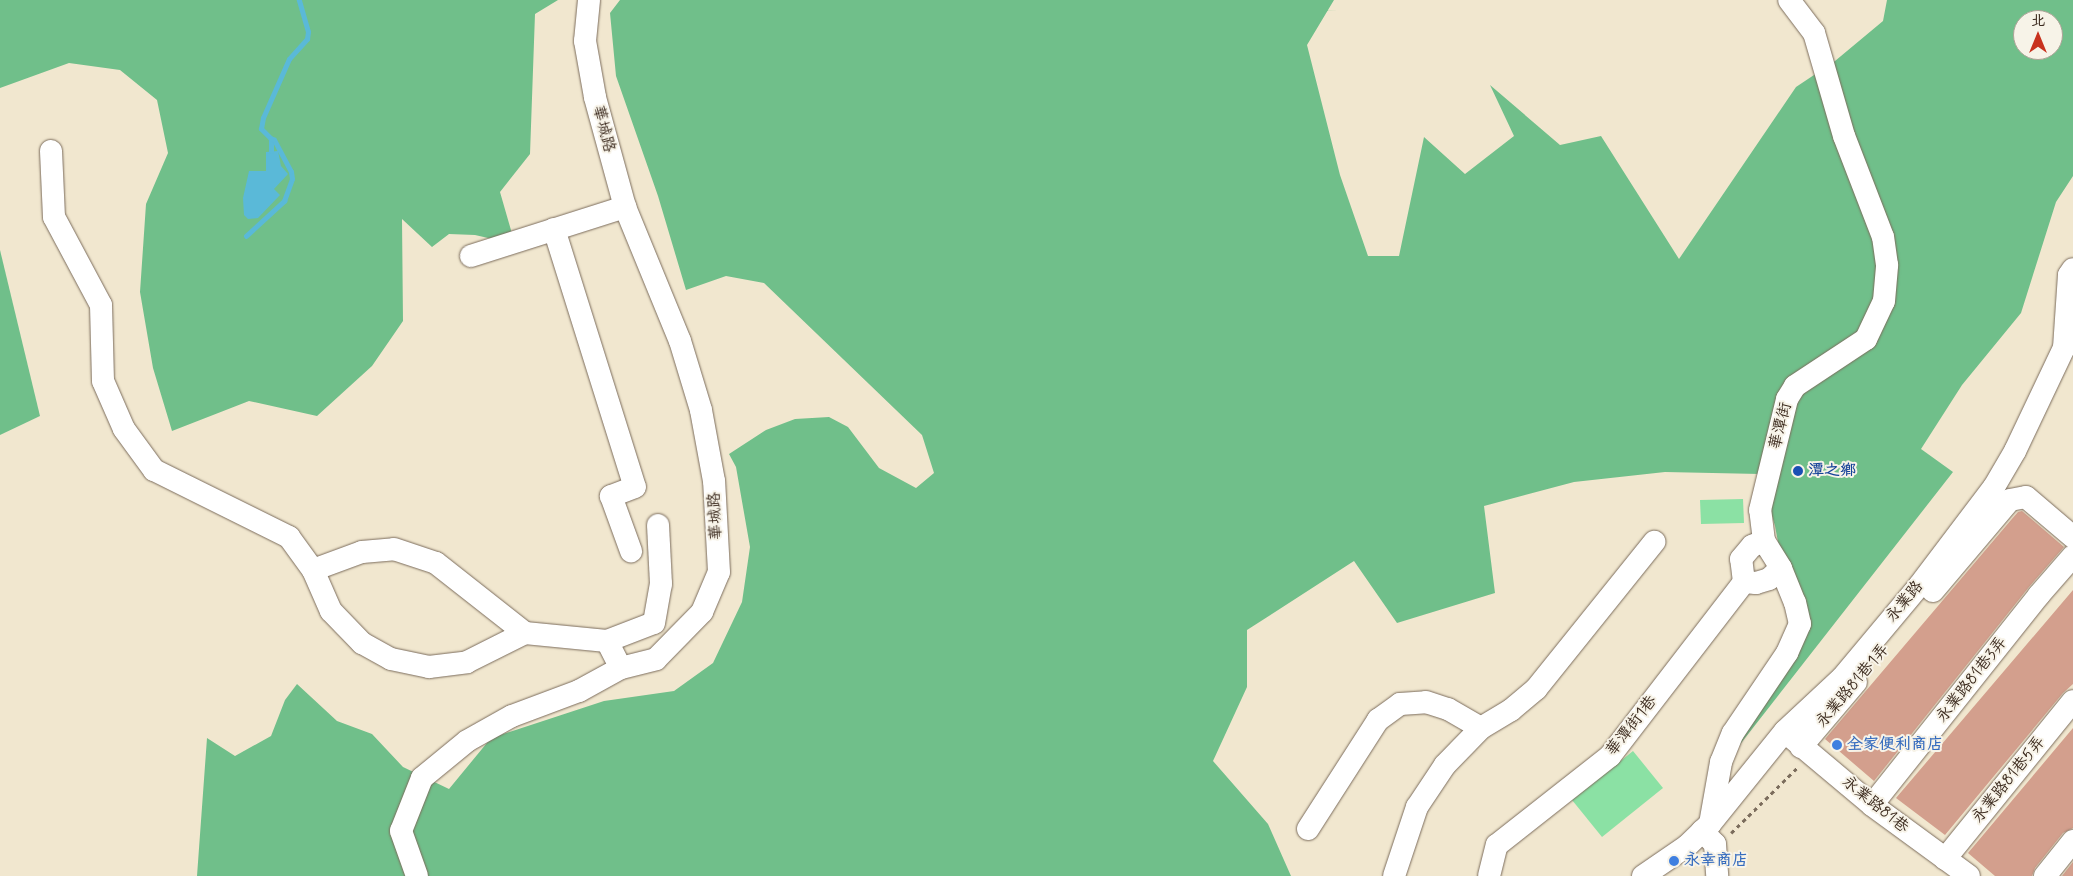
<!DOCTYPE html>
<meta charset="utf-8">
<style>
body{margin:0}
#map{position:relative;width:2073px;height:876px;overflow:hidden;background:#f1e7cf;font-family:Mynerve,"LXGW WenKai TC",sans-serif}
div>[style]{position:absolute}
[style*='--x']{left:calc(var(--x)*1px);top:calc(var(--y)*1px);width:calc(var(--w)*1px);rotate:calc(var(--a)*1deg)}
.green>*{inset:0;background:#8be1a4}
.forest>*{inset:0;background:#70bf8a}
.water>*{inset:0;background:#5ab9d8}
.stream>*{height:4.5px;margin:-2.25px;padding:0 2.25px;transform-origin:2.25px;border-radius:2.25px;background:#5ab9d8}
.building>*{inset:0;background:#d39f8d}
.path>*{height:2.5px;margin-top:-1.25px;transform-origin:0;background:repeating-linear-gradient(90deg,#7b6c5c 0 4px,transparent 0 8px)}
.roads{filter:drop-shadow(0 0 1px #7b6c5c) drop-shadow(0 0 1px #7b6c5c)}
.minor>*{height:22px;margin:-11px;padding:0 11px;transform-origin:11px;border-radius:11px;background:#fff}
.dots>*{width:14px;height:14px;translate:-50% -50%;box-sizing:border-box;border:2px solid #f7f3e8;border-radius:50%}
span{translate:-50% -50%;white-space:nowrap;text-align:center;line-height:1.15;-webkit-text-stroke:4px #f7f3e8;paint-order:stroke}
.street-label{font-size:16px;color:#3b2a1e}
.transit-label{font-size:16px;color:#164399;font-weight:700}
.left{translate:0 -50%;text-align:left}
.shop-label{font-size:16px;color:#366cbe;font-weight:700}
.north{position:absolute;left:2013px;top:10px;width:50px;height:50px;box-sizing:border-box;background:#f7f3e8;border:1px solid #aca397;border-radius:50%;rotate:0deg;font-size:14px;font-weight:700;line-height:20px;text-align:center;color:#3b2a1e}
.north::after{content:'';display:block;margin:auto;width:18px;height:22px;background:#c8321e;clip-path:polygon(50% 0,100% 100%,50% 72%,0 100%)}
</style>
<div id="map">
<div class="green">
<div style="clip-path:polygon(1743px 499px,1744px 523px,1701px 524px,1700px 500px)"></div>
<div style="clip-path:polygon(1633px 751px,1663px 788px,1602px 837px,1572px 800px)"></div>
</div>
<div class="forest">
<div style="clip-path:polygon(0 0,558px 0,535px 14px,530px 154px,500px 192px,515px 244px,475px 235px,449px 234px,432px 247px,402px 219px,403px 321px,372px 366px,317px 416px,249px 401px,172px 431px,153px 368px,140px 292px,146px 204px,168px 153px,157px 100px,120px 70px,69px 63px,0 88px)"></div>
<div style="clip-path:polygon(evenodd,620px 0,1334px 0,1307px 45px,1340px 175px,1368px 256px,1399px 256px,1424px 137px,1465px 174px,1514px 136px,1490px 85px,1560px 145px,1601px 136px,1679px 259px,1796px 87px,1835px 61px,1883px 21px,1887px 0,2073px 0,2073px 176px,2056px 202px,2021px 313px,1962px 385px,1921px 449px,1953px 472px,1738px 747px,1794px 627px,1775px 526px,1760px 474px,1665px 472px,1574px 482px,1484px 506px,1495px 593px,1397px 623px,1354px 561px,1247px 630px,1247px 687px,1213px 761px,1268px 824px,1291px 876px,197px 876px,207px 738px,235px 756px,271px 736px,285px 700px,297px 684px,337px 721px,372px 734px,403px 767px,449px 789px,491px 738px,604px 701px,674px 691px,713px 663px,742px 602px,750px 547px,736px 467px,729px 454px,766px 430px,795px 419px,829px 417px,848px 427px,879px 468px,916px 488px,934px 473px,922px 435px,764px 283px,726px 276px,686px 290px,658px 196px,616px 76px,610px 13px,620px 0,2023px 20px,2053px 20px,2053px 50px,2023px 50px,2023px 20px)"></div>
<div style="clip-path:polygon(0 250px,40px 416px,0 435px)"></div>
</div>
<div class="water">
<div style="clip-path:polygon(278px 151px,281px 166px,288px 174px,274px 189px,280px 195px,258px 218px,248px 219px,244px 215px,243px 198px,249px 171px,266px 171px,266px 152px)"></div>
</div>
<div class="stream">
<div style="--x:271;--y:151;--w:12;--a:-90"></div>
<div style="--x:271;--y:139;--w:14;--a:-135"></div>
<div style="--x:261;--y:129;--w:11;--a:-80"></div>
<div style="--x:263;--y:118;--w:64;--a:-66.2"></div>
<div style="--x:289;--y:59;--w:27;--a:-48"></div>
<div style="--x:307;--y:39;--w:7;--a:-82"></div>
<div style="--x:308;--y:32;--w:33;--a:-106"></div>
<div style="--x:246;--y:236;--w:52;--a:-42.6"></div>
<div style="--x:284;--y:201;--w:23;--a:-70"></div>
<div style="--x:292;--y:179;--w:7;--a:-98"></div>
<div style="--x:291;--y:172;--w:36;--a:-118"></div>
<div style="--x:274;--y:140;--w:3;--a:-162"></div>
</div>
<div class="building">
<div style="clip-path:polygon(2022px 511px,2064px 547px,2029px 587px,1874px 781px,1825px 739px,2011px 520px,2018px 512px)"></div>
<div style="clip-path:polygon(2073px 590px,2073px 684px,2063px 693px,1945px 835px,1896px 798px)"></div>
<div style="clip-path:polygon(2073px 728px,2073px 828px,2063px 833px,2035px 868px,2032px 876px,1995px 876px,1968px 853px)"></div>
<div style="clip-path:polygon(2073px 862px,2073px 876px,2062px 876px)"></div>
</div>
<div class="path">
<div style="--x:1731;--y:833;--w:94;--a:-44.6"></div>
</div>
<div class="roads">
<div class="minor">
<div style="--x:51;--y:151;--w:66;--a:87.4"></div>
<div style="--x:54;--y:217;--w:100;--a:61.9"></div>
<div style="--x:101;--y:305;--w:76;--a:88.5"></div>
<div style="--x:103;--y:381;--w:52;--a:66.4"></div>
<div style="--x:124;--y:429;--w:51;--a:53.8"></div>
<div style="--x:154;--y:470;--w:151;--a:26.4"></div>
<div style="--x:289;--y:537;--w:41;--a:54"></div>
<div style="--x:313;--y:570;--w:52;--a:-20.2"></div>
<div style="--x:362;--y:552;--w:32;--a:-5"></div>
<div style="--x:394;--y:549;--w:44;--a:18.4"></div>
<div style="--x:436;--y:563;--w:113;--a:38.2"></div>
<div style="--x:525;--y:633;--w:82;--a:5.6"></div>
<div style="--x:607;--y:641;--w:30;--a:63"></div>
<div style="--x:554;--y:229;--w:270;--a:72.6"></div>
<div style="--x:635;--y:487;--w:26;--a:159"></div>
<div style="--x:611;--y:496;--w:59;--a:70"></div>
<div style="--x:471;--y:256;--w:162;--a:-17.7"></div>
<div style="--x:313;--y:570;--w:45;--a:66.3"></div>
<div style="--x:331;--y:611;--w:45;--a:45.9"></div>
<div style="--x:362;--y:643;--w:33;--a:29"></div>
<div style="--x:391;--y:659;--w:39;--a:12"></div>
<div style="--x:429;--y:667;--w:38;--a:-7"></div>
<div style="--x:467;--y:662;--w:65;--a:-26.6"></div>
<div style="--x:1744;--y:582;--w:23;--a:-97"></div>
<div style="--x:1741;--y:559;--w:17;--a:-50"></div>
<div style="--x:1752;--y:546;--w:13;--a:-23"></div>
<div style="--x:1744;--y:582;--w:12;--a:5"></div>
<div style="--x:1756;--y:583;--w:14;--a:-17"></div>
<div style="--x:1769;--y:579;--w:16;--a:-43"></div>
<div style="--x:1933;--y:591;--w:119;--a:-49.8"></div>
<div style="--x:2010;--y:500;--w:16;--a:-11"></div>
<div style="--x:2026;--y:497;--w:62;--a:40.4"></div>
<div style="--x:607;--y:641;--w:50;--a:-21"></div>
<div style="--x:654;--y:623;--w:40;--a:-80"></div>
<div style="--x:661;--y:584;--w:59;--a:-92.9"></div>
<div style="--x:1791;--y:737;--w:106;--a:40"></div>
<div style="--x:1872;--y:805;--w:120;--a:36.2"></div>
<div style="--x:1801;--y:747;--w:85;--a:-49.8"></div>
<div style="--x:1872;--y:805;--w:268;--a:-51.5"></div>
<div style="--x:2039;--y:595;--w:52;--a:-48.9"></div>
<div style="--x:1710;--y:824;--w:63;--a:-79.9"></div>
<div style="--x:1721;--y:762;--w:31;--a:-68"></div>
<div style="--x:1733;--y:733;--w:97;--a:-56"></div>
<div style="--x:1787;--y:653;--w:32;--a:-66"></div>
<div style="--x:1800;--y:624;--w:22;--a:-103"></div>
<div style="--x:1795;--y:603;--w:38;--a:-112"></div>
<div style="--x:1781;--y:568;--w:32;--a:-122"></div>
<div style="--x:1764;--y:541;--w:31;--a:-97"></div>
<div style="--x:1760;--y:510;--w:114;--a:-76.3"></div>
<div style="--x:1787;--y:399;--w:15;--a:-58"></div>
<div style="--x:1795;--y:386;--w:85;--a:-33.5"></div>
<div style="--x:1866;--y:339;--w:42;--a:-64.7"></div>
<div style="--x:1884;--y:301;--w:36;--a:-85"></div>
<div style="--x:1887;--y:265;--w:28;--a:-98"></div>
<div style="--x:1883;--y:237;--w:108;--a:-111.1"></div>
<div style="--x:1844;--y:136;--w:107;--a:-106.2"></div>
<div style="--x:1814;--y:33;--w:41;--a:-127.1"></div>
<div style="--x:1308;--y:829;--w:130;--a:-57.3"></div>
<div style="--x:1378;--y:720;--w:27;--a:-36"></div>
<div style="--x:1400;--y:704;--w:26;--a:-4"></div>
<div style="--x:1426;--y:702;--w:23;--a:18"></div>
<div style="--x:1448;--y:709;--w:38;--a:30"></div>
<div style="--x:1702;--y:831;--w:18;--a:45"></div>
<div style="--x:1715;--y:844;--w:32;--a:86"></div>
<div style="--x:1945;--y:859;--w:203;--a:-51"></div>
<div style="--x:417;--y:876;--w:48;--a:-109.6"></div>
<div style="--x:401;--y:831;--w:57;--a:-68.4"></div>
<div style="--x:422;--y:778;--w:58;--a:-39.4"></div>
<div style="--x:467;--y:741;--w:51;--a:-29.1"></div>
<div style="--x:512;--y:716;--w:72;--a:-20.5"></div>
<div style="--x:579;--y:691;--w:48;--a:-28.7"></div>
<div style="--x:621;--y:668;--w:36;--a:-14"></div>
<div style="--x:656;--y:659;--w:66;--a:-45.6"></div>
<div style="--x:702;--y:612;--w:43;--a:-67"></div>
<div style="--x:719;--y:572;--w:91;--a:-93.1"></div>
<div style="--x:714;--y:481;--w:72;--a:-100.4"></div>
<div style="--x:701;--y:410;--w:72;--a:-106.9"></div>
<div style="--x:680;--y:341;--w:145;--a:-112.3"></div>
<div style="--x:625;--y:207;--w:114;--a:-105.3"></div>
<div style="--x:595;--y:97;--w:57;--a:-100.1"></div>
<div style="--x:585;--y:41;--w:41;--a:-84.4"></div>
<div style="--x:1394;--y:876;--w:73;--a:-71.6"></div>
<div style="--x:1417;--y:807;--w:50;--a:-56.3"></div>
<div style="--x:1445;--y:765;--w:52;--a:-45.8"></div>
<div style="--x:1481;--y:728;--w:35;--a:-31"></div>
<div style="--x:1511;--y:710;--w:33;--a:-40"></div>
<div style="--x:1536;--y:689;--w:189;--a:-51.2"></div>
<div style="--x:1489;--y:876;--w:32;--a:-76"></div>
<div style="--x:1497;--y:845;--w:144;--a:-38.2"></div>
<div style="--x:1610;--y:756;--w:220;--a:-52.4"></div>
<div style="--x:1643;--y:876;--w:53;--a:-34.3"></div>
<div style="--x:1687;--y:846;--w:32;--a:-44"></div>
<div style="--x:1710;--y:824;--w:119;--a:-51.1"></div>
<div style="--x:1785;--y:731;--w:78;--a:-42.9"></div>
<div style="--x:1842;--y:678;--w:120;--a:-50.1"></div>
<div style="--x:1919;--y:586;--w:124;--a:-52.9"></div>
<div style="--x:1994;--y:487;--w:42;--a:-59.7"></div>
<div style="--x:2015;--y:451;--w:114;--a:-64.6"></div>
<div style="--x:2064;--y:348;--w:73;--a:-86.1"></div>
<div style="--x:2069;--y:275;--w:7;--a:-56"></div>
<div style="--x:2045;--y:876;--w:45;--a:-51.3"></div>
</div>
</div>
<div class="dots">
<div style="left:1798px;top:471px;background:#1a4fb4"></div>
<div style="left:1837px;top:745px;background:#3f7fe0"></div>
<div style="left:1674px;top:861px;background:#3f7fe0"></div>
</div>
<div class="street-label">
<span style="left:603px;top:129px;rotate:75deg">華城路</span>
<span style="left:1781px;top:426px;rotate:-76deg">華潭街</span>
<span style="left:716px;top:516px;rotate:-93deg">華城路</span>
<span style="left:1905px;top:602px;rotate:-50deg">永業路</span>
<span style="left:1972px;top:680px;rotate:-52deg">永業路81巷3弄</span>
<span style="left:1853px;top:686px;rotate:-50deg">永業路81巷1弄</span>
<span style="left:1632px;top:726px;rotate:-52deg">華潭街1巷</span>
<span style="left:2009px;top:780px;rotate:-51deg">永業路81巷5弄</span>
<span style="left:1875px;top:805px;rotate:39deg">永業路81巷</span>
</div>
<div class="transit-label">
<span class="left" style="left:1808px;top:471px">潭之鄉</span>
</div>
<div class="shop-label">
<span class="left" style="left:1847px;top:745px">全家便利商店</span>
<span class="left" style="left:1684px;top:861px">永幸商店</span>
</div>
<div class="north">北</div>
</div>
